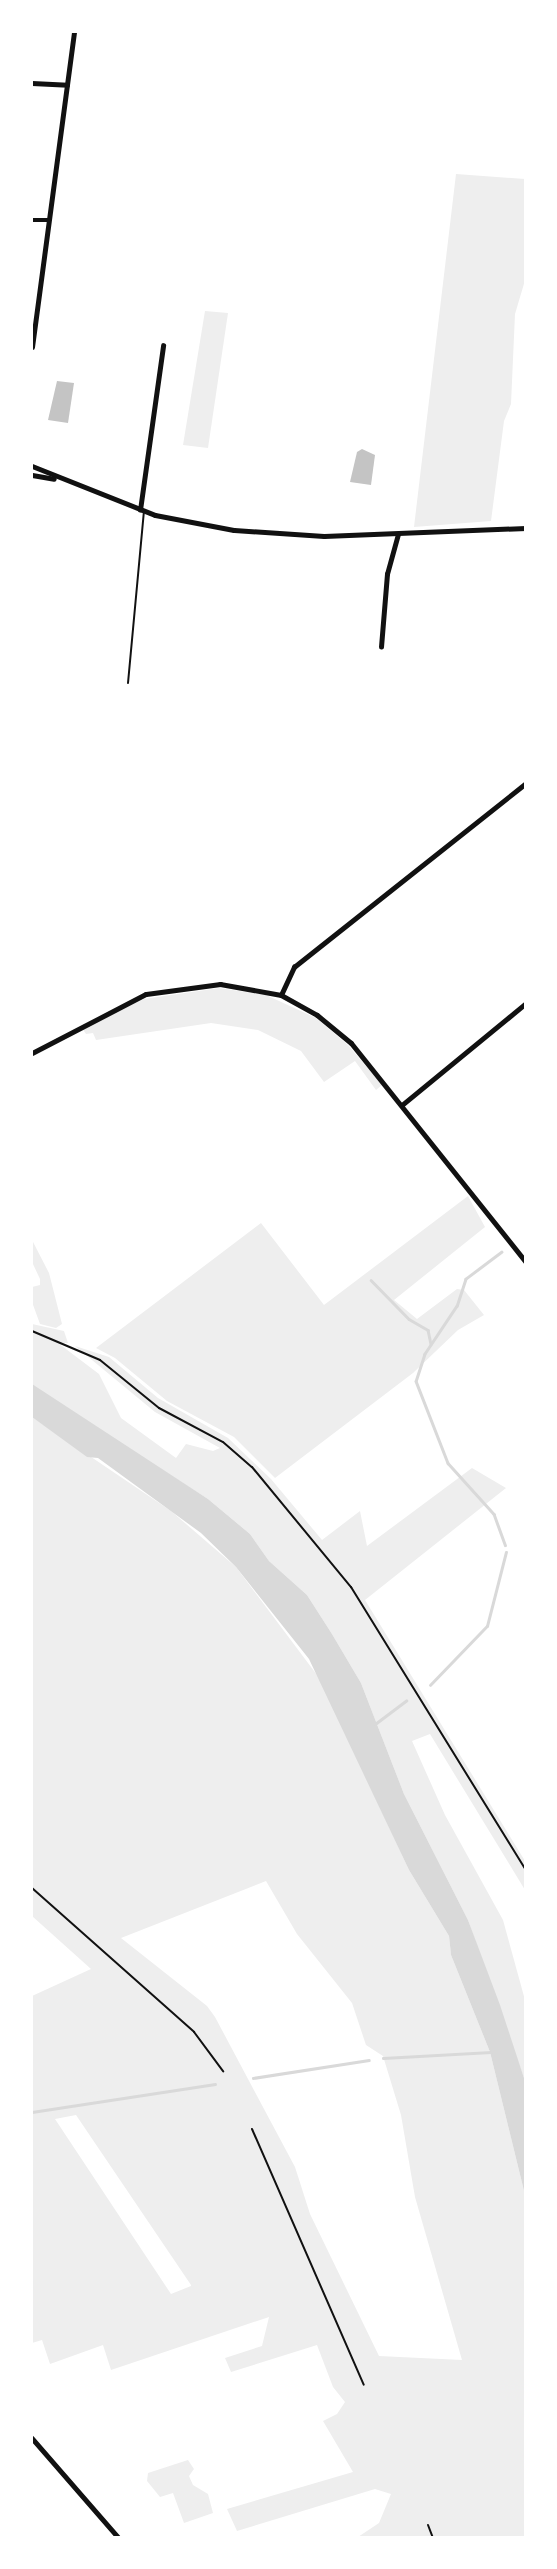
<!DOCTYPE html>
<style>
body{margin:0}
#map{position:relative;width:557px;height:2569px;overflow:hidden;background:#fff;font-family:Mulish,sans-serif}
div>[style]{position:absolute}
[style*='--x']{left:calc(var(--x)*1px);top:calc(var(--y)*1px);width:calc(var(--w)*1px);rotate:calc(var(--a)*1deg)}
.green>*{inset:0;background:#eee}
.water>*{inset:0;background:#d9d9d9}
.stream>*{height:2.5px;margin:-1.25px;padding:0 1.25px;transform-origin:1.25px;border-radius:1.25px;background:#d9d9d9}
.building>*{inset:0;background:#c4c4c4}
.path>*{height:2px;margin:-1px;padding:0 1px;transform-origin:1px;border-radius:1px;background:#111}
.service>*{height:2px;margin:-1px;padding:0 1px;transform-origin:1px;border-radius:1px;background:#111}
.minor>*{height:4.5px;margin:-2.25px;padding:0 2.25px;transform-origin:2.25px;border-radius:2.25px;background:#111}
.tertiary>*{height:5px;margin:-2.5px;padding:0 2.5px;transform-origin:2.5px;border-radius:2.5px;background:#111}
span{translate:-50% -50%;white-space:nowrap;text-align:center;line-height:1.15;-webkit-text-stroke:6px #fff;paint-order:stroke}
.frame{position:absolute;inset:0;border:33px solid #fff;pointer-events:none}
</style>
<div id="map">
<div class="green">
<div style="clip-path:polygon(456px 174px,525px 179px,526px 277px,515px 314px,511px 404px,504px 421px,491px 521px,414px 527px)"></div>
<div style="clip-path:polygon(205px 311px,228px 313px,208px 448px,183px 445px)"></div>
<div style="clip-path:polygon(219px 988px,266px 995px,316px 1018px,348px 1045px,382px 1085px,376px 1090px,355px 1061px,324px 1082px,301px 1051px,258px 1030px,211px 1023px,96px 1040px,93px 1033px,86px 1034px,82px 1028px,144px 999px)"></div>
<div style="clip-path:polygon(468px 1196px,485px 1227px,394px 1300px,417px 1319px,457px 1289px,464px 1290px,484px 1315px,458px 1330px,413px 1373px,275px 1478px,234px 1437px,167px 1401px,115px 1358px,96px 1348px,261px 1223px,324px 1305px)"></div>
<div style="clip-path:polygon(32px 1240px,49px 1273px,62px 1324px,56px 1328px,40px 1324px,32px 1302px,32px 1287px,40px 1285px,40px 1279px,32px 1262px)"></div>
<div style="clip-path:polygon(32px 1324px,64px 1331px,68px 1343px,58px 1343px,99px 1374px,121px 1418px,176px 1458px,186px 1444px,213px 1451px,220px 1448px,155px 1412px,75px 1346px,109px 1357px,158px 1398px,228px 1438px,271px 1479px,322px 1540px,360px 1511px,367px 1546px,472px 1468px,506px 1488px,365px 1600px,525px 1861px,525px 1890px,430px 1734px,412px 1741px,445px 1815px,503px 1920px,525px 2000px,525px 2081px,468px 1920px,404px 1794px,361px 1683px,332px 1634px,307px 1595px,269px 1561px,250px 1534px,208px 1499px,37px 1390px,32px 1384px)"></div>
<div style="clip-path:polygon(evenodd,32px 1417px,171px 1511px,236px 1567px,320px 1679px,409px 1870px,449px 1936px,451px 1955px,490px 2052px,525px 2195px,525px 2537px,358px 2537px,379px 2523px,391px 2494px,375px 2489px,237px 2531px,227px 2509px,353px 2472px,323px 2421px,337px 2414px,345px 2402px,333px 2387px,317px 2345px,231px 2372px,225px 2358px,262px 2346px,269px 2317px,111px 2370px,103px 2345px,50px 2364px,42px 2340px,32px 2343px,32px 1996px,91px 1969px,32px 1916px,32px 1417px,266px 1881px,297px 1934px,352px 2003px,366px 2045px,383px 2056px,401px 2115px,415px 2197px,462px 2360px,379px 2356px,310px 2214px,295px 2167px,215px 2017px,207px 2006px,121px 1938px,266px 1881px,32px 1417px,76px 2115px,191px 2285px,191px 2286px,171px 2294px,55px 2119px,76px 2115px)"></div>
<div style="clip-path:polygon(188px 2460px,194px 2469px,189px 2476px,193px 2485px,208px 2494px,213px 2513px,184px 2523px,173px 2493px,160px 2497px,147px 2481px,148px 2473px)"></div>
</div>
<div class="water">
<div style="clip-path:polygon(32px 1384px,208px 1499px,250px 1534px,269px 1561px,307px 1595px,332px 1634px,361px 1683px,404px 1794px,468px 1920px,500px 2005px,525px 2081px,525px 2195px,490px 2052px,451px 1955px,449px 1936px,409px 1870px,309px 1659px,236px 1567px,201px 1533px,98px 1458px,87px 1457px,32px 1417px)"></div>
</div>
<div class="stream">
<div style="--x:502;--y:1252;--w:45;--a:143.1"></div>
<div style="--x:466;--y:1279;--w:28;--a:108"></div>
<div style="--x:457;--y:1306;--w:58;--a:123.7"></div>
<div style="--x:425;--y:1354;--w:28;--a:108"></div>
<div style="--x:416;--y:1381;--w:88;--a:68.7"></div>
<div style="--x:448;--y:1463;--w:69;--a:48"></div>
<div style="--x:494;--y:1514;--w:33;--a:70"></div>
<div style="--x:371;--y:1280;--w:54;--a:45.7"></div>
<div style="--x:409;--y:1319;--w:22;--a:30"></div>
<div style="--x:428;--y:1330;--w:14;--a:78"></div>
<div style="--x:430;--y:1685;--w:82;--a:-46"></div>
<div style="--x:487;--y:1626;--w:76;--a:-75.6"></div>
<div style="--x:375;--y:1724;--w:39;--a:-37"></div>
<div style="--x:383;--y:2058;--w:108;--a:-3.2"></div>
<div style="--x:253;--y:2078;--w:117;--a:-8.8"></div>
<div style="--x:32;--y:2112;--w:185;--a:-8.7"></div>
</div>
<div class="building">
<div style="clip-path:polygon(57px 381px,74px 383px,68px 423px,48px 420px)"></div>
<div style="clip-path:polygon(362px 449px,375px 455px,371px 485px,350px 482px,357px 452px)"></div>
</div>
<div class="path">
<div style="--x:32;--y:1331;--w:74;--a:23.1"></div>
<div style="--x:100;--y:1360;--w:76;--a:39.1"></div>
<div style="--x:159;--y:1408;--w:72;--a:28"></div>
<div style="--x:223;--y:1442;--w:38;--a:41"></div>
<div style="--x:252;--y:1467;--w:156;--a:50.5"></div>
<div style="--x:351;--y:1587;--w:333;--a:58.3"></div>
<div style="--x:32;--y:1888;--w:217;--a:41.6"></div>
<div style="--x:194;--y:2032;--w:49;--a:53.4"></div>
<div style="--x:252;--y:2129;--w:279;--a:66.4"></div>
<div style="--x:428;--y:2525;--w:14;--a:69"></div>
</div>
<div class="service">
<div style="--x:128;--y:683;--w:172;--a:-84.7"></div>
</div>
<div class="minor">
<div style="--x:32;--y:83;--w:35;--a:3"></div>
<div style="--x:32;--y:220;--w:17;--a:0"></div>
<div style="--x:140;--y:510;--w:166;--a:-82"></div>
<div style="--x:381;--y:647;--w:73;--a:-85.3"></div>
<div style="--x:387;--y:574;--w:41;--a:-74.6"></div>
<div style="--x:281;--y:995;--w:31;--a:-65"></div>
<div style="--x:294;--y:967;--w:296;--a:-38.4"></div>
<div style="--x:402;--y:1105;--w:161;--a:-39.4"></div>
<div style="--x:32;--y:2438;--w:133;--a:49"></div>
</div>
<div class="tertiary">
<div style="--x:32;--y:347;--w:318;--a:-82.4"></div>
<div style="--x:32;--y:466;--w:132;--a:21.7"></div>
<div style="--x:155;--y:515;--w:80;--a:10.8"></div>
<div style="--x:234;--y:530;--w:90;--a:3.8"></div>
<div style="--x:324;--y:536;--w:202;--a:-2.3"></div>
<div style="--x:32;--y:475;--w:22;--a:10"></div>
<div style="--x:32;--y:1053;--w:128;--a:-27.4"></div>
<div style="--x:146;--y:994;--w:75;--a:-7.7"></div>
<div style="--x:220;--y:984;--w:62;--a:10.2"></div>
<div style="--x:281;--y:995;--w:41;--a:29.1"></div>
<div style="--x:317;--y:1015;--w:44;--a:39.5"></div>
<div style="--x:351;--y:1043;--w:280;--a:51.4"></div>
</div>
<div class="frame"></div>
</div>
